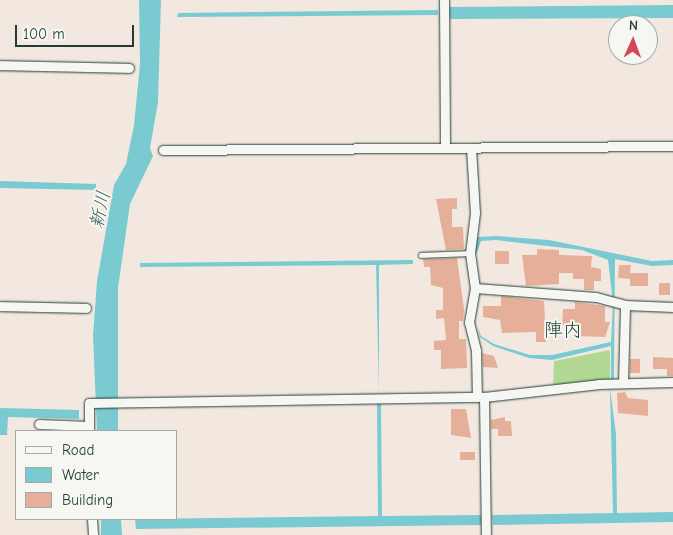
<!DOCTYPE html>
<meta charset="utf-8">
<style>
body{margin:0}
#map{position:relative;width:673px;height:535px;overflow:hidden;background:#f3e8e0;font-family:"Comic Neue","Klee One",sans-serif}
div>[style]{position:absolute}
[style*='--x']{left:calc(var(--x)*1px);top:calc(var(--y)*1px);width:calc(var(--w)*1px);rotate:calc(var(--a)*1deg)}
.green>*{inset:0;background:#b1d995}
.water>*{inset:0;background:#7acbd1}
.building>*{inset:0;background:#e5af9a}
.roads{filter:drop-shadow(0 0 1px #1f3d34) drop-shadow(0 0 1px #1f3d34)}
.lane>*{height:4.5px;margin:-2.25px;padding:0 2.25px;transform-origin:2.25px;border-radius:2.25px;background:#f6f6f2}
.street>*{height:9px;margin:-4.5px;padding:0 4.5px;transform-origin:4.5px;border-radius:4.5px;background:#f6f6f2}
span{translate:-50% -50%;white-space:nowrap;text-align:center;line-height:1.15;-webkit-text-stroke:4px #f6f6f2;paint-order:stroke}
.water-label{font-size:19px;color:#36605b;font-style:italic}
.neighbourhood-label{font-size:19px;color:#1f3d34}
.legend{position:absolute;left:15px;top:430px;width:162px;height:90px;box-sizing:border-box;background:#f6f6f2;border:1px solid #a0aca6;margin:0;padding:6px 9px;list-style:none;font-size:15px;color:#1f3d34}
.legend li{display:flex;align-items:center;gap:10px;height:25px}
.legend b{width:25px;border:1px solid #a0aca6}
.north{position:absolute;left:608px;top:15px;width:50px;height:50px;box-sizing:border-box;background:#f6f6f2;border:1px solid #a0aca6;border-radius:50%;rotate:2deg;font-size:14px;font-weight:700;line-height:20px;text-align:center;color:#1f3d34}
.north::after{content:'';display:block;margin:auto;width:18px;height:22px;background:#d1495b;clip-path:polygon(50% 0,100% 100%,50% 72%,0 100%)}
.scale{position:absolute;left:15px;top:25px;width:119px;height:22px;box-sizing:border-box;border:2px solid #1f3d34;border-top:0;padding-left:6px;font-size:15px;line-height:18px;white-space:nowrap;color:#1f3d34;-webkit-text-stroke:4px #f6f6f2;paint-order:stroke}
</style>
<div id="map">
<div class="green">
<div style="clip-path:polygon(610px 350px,610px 381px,553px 386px,554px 361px)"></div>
</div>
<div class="water">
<div style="clip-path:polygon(139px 0,161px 0,158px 102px,150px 148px,153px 156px,130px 204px,118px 288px,118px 431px,97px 431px,93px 335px,97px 281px,114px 185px,126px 164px,134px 125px,140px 64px)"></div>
<div style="clip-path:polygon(673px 5px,673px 18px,450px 19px,449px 7px)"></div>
<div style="clip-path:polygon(438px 10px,438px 15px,177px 17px,178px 13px)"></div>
<div style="clip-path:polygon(0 181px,96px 184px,96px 190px,0 188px)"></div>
<div style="clip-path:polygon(496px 236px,549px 240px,652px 261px,673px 260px,673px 265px,652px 266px,615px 259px,614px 379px,611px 380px,611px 346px,552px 360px,529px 358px,493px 346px,480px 337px,478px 328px,481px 336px,494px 344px,530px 355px,552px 355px,611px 342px,613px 303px,608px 260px,582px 250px,496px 240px,481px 241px,477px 253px,474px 251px,478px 237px)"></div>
<div style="clip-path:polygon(413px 260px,413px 264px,379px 265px,379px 393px,376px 265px,140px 267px,140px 263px)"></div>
<div style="clip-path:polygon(610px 388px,616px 434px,617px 513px,673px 512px,673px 522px,493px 525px,492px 515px,613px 513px)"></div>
<div style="clip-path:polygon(377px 404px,381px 404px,382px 516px,481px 515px,481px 525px,136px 529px,135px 519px,378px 516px)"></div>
<div style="clip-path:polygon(0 408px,79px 410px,79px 419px,8px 417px,7px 435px,0 435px)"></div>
<div style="clip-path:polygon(101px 519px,121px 519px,122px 535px,101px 535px)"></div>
</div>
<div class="building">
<div style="clip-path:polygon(457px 198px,457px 209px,452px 209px,452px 227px,463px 227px,464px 249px,446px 250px,436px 199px)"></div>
<div style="clip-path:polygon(537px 249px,559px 250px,559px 255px,592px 256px,591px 267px,601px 269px,601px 281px,594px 281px,594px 290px,584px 290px,584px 279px,573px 279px,573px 273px,559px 273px,559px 284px,526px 286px,522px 255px,537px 255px)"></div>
<div style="clip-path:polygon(495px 251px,509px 251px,509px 264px,495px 264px)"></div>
<div style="clip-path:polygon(457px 258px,464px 309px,463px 321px,459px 321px,459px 339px,466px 339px,467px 368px,441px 369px,441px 350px,434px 350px,434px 341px,446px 340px,444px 318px,436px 319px,436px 310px,443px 310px,443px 288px,431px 285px,430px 267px,424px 267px,423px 259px)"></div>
<div style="clip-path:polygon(619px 265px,631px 265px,630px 273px,648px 273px,648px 286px,630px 286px,630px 279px,618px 278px)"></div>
<div style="clip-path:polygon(659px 283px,670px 283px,670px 295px,659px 295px)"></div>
<div style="clip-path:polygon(501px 296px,544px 301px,546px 342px,536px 342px,536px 332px,502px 333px,500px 320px,483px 317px,483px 306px,501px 306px)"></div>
<div style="clip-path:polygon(575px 302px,605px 306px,605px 322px,610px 322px,605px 337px,576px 336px,576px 326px,562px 325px,563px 309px,575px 309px)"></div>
<div style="clip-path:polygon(482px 353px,494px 356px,498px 368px,483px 367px)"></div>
<div style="clip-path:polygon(653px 357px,673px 358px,673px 376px,667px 376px,667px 369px,653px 369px)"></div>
<div style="clip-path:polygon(630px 359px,640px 359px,640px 373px,630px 373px)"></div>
<div style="clip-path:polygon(625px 392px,628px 398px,648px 400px,648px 416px,618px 413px,617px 393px)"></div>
<div style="clip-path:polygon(451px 409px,466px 409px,471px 438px,451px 435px)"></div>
<div style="clip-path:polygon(505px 417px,505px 421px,511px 421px,512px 436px,498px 436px,498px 429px,491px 429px,491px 420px)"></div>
<div style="clip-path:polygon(460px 452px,475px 452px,475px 460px,460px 460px)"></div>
</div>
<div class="roads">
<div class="lane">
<div style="--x:421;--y:255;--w:49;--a:-2.3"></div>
</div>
<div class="street">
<div style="--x:444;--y:0;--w:148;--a:89.6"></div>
<div style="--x:0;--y:65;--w:129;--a:1.3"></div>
<div style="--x:471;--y:148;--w:65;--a:86.5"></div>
<div style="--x:475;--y:213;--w:40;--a:97.1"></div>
<div style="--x:470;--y:253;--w:35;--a:82"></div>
<div style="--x:475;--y:288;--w:121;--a:4.3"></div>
<div style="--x:596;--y:297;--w:30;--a:15"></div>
<div style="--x:625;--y:305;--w:48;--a:2.4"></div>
<div style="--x:163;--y:150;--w:510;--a:-0.45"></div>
<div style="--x:475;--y:288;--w:35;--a:100"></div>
<div style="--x:469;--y:322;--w:30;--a:76"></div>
<div style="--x:476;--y:351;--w:46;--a:88.8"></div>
<div style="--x:0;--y:306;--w:86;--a:1.3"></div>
<div style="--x:623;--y:383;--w:78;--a:-88.5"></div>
<div style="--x:484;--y:397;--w:138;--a:89.2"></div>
<div style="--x:39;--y:424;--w:50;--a:2.3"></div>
<div style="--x:89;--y:431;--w:28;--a:-90"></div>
<div style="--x:89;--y:403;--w:395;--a:-0.9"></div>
<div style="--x:484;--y:397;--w:116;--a:-6.4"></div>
<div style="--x:599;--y:384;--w:74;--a:-1.5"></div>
<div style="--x:92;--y:519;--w:16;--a:86"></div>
</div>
</div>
<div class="water-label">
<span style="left:101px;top:210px;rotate:-78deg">新川</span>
</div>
<div class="neighbourhood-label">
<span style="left:563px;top:331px">陣内</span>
</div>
<ul class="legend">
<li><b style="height:6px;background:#f6f6f2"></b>Road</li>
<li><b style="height:14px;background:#7acbd1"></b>Water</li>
<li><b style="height:14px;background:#e5af9a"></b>Building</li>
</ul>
<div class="north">N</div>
<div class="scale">100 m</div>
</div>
